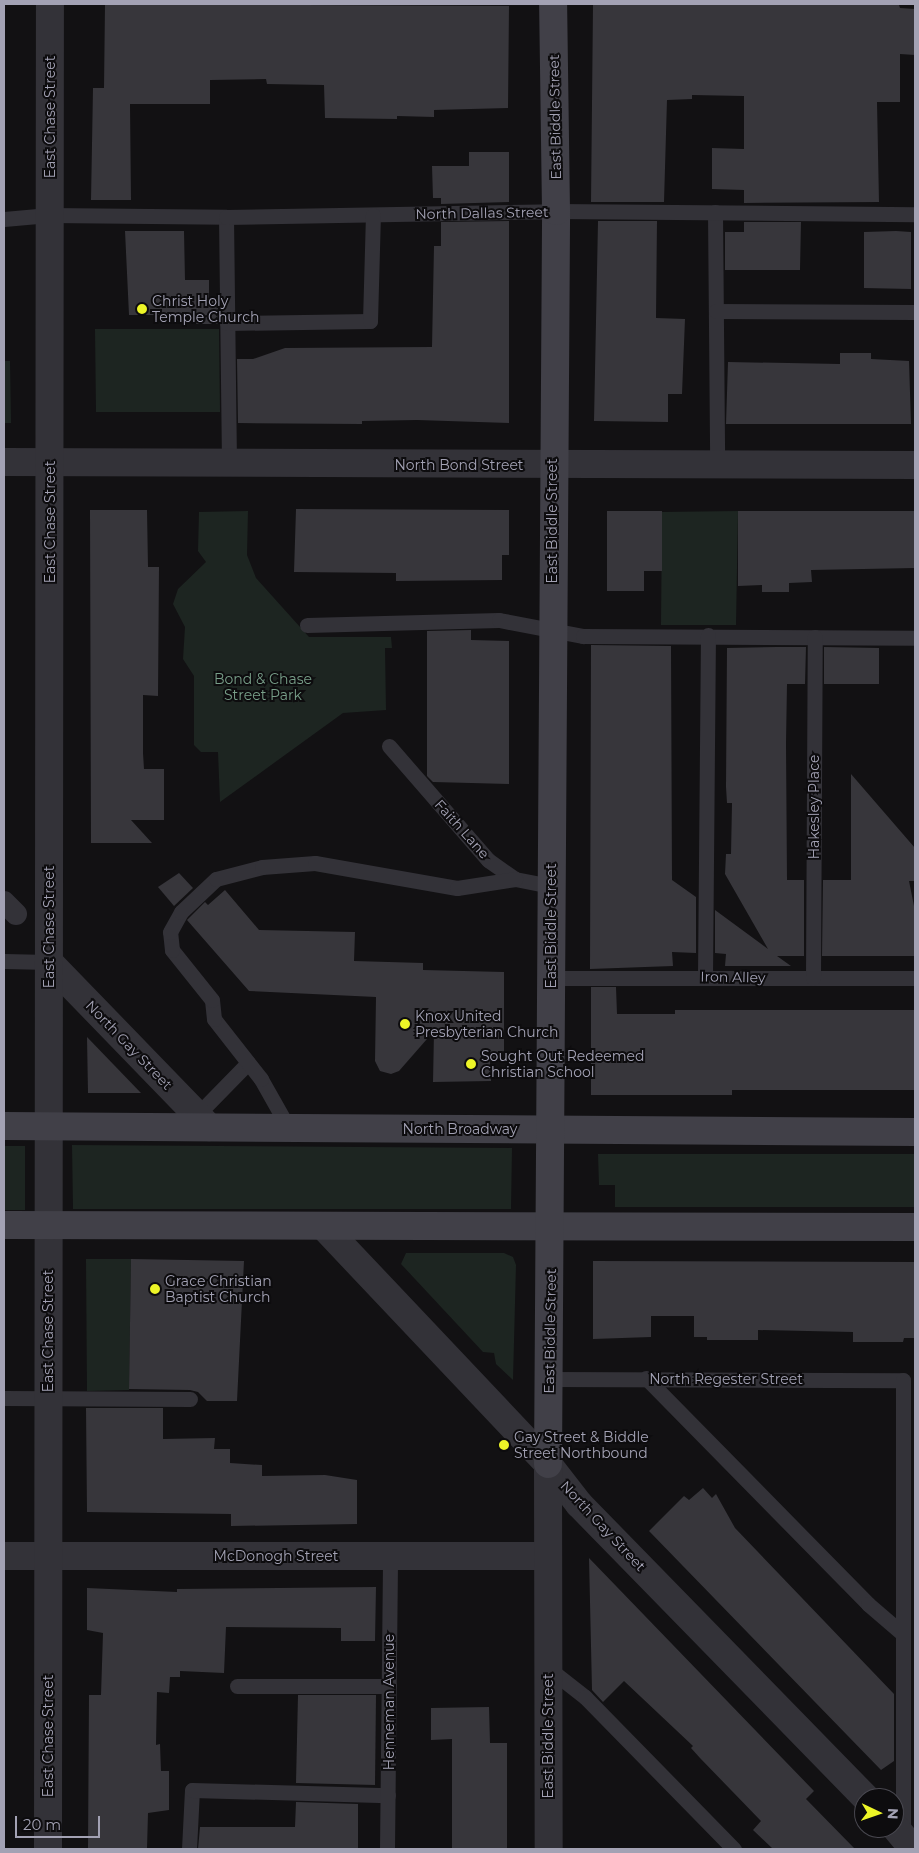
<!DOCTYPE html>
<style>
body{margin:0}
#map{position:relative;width:919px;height:1853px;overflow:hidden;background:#121113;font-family:Montserrat,sans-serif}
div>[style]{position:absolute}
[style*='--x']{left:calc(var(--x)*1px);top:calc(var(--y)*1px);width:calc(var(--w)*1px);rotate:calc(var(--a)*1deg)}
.green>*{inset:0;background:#1d2521}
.building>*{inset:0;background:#37363b}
.service>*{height:15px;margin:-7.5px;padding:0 7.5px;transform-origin:7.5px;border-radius:7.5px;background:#333238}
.pedestrian>*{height:22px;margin:-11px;padding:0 11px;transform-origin:11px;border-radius:11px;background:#333238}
.minor>*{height:28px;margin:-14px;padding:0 14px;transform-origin:14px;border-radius:14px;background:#333238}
.tertiary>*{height:28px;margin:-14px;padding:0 14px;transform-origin:14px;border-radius:14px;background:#333238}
.secondary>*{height:28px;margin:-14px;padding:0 14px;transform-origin:14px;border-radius:14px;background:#414048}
.dots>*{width:14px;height:14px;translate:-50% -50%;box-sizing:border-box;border:2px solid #0d0c0e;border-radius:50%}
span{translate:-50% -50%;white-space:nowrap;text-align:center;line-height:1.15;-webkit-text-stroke:4px #0d0c0e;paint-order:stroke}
.street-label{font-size:14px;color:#a3a2b4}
.poi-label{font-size:14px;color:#a3a2b4}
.left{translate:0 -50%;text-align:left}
.park-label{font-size:14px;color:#789f89}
.frame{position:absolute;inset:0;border:5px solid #a3a2b4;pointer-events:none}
.north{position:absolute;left:854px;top:1788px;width:50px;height:50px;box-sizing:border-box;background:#0d0c0e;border:1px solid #494850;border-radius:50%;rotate:93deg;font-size:14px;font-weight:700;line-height:20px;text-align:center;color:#a3a2b4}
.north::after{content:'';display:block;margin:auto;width:18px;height:22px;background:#edf527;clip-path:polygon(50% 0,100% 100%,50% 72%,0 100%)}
.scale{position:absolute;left:15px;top:1816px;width:85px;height:22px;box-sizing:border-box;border:2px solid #a3a2b4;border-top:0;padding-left:6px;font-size:15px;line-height:18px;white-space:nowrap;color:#a3a2b4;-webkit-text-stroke:4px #0d0c0e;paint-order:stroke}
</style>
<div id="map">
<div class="green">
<div style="clip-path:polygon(95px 329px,219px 329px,220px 412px,96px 412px)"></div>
<div style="clip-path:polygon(4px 361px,10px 361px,11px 423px,4px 423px)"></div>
<div style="clip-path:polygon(248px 511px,247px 555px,256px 578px,309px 637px,391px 637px,392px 648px,385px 648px,386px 710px,343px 713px,220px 802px,218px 752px,201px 752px,194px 745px,194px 676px,183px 659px,185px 627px,173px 604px,178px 589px,206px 562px,198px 551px,199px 512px)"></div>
<div style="clip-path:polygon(738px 511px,736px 625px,661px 625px,662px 512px)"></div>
<div style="clip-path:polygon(72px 1145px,512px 1148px,511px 1209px,73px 1209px)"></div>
<div style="clip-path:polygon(4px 1146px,25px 1146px,25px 1210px,4px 1210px)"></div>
<div style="clip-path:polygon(598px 1154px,915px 1154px,915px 1207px,615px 1207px,615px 1185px,599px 1185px)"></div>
<div style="clip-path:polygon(406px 1253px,504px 1253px,513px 1257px,516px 1265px,513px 1380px,496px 1364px,494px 1353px,483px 1352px,401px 1264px)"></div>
<div style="clip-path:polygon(86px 1259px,131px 1259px,129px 1390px,87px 1391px)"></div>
</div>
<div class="building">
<div style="clip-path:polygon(105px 4px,509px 6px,508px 108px,434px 110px,434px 117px,397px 116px,397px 119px,325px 118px,324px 85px,267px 84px,266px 79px,210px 80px,210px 104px,130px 104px,131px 200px,91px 200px,93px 88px,104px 88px)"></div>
<div style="clip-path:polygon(593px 4px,899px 5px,900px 8px,915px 9px,915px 55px,900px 54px,900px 102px,877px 102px,879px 202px,744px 203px,744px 190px,712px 189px,712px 148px,744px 149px,744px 96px,692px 95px,692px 99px,667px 100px,664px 202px,591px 202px)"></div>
<div style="clip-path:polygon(469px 152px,509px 152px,509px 202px,441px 204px,441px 198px,433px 198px,432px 166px,469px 166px)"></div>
<div style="clip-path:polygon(509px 221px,509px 423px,417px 420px,362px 421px,362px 424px,238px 423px,237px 359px,253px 359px,285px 348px,432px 347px,434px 246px,441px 246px,441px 222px)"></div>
<div style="clip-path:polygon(598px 221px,657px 221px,656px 318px,685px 319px,682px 394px,668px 394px,668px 422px,594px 421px)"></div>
<div style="clip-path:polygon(744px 222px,801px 222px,800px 270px,725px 270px,725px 232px,744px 232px)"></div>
<div style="clip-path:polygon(125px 231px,184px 231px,185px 280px,209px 280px,209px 300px,218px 301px,218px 324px,193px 324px,193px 315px,129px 315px)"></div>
<div style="clip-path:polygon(896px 231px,911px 232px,911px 289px,864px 288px,864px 232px)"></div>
<div style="clip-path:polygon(840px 353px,871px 353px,871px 359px,909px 361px,911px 424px,726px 424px,728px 362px,840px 364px)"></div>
<div style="clip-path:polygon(296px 509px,509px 510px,509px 555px,502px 555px,502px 580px,396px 581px,396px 573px,294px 572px)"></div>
<div style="clip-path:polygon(90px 510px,147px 510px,148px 567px,159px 567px,158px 696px,143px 695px,143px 753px,144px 769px,164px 769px,164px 820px,131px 820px,152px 843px,91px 843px)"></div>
<div style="clip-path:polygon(607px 511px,662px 511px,662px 571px,644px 571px,644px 591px,607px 591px)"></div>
<div style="clip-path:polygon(738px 511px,915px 511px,915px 568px,811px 570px,812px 582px,789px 583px,789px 592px,762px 592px,762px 585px,738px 586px)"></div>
<div style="clip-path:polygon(471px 630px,471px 640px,509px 641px,509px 784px,433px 782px,427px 776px,427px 631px)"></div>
<div style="clip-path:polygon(591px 645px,671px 646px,672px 880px,696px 897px,696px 953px,672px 952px,673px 966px,590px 969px)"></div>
<div style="clip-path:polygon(777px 647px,806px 647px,805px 684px,787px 684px,786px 743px,787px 880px,804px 880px,804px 956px,777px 956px,791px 966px,725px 966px,726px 954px,715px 953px,715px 910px,768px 949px,725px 874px,726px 854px,731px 854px,732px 803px,727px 803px,726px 787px,727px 648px)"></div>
<div style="clip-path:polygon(824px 647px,879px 648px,879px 684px,824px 684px)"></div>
<div style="clip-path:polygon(851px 774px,915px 848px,915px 881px,909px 881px,915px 911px,915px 956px,822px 956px,823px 880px,851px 880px)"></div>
<div style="clip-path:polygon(179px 873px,193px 888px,174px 906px,158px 887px)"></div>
<div style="clip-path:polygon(225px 890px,259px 930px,355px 932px,354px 961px,423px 963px,423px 970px,504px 972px,504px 1051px,490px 1062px,491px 1081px,433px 1082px,434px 1031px,399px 1071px,391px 1074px,380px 1071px,375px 1061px,376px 997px,249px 991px,187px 920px,205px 902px,208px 905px)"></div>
<div style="clip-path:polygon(591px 987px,616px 987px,617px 1014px,675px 1014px,675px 1010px,915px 1010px,915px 1090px,732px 1090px,732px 1095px,591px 1095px)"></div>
<div style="clip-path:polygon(87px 1037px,141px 1093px,88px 1093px)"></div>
<div style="clip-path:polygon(131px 1259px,244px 1261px,237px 1401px,207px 1401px,198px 1392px,190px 1390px,129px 1389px)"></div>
<div style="clip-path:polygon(593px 1261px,915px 1262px,915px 1338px,904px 1338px,903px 1342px,853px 1342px,853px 1332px,758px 1330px,758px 1340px,707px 1340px,707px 1337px,694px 1337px,694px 1316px,651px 1316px,651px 1337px,593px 1339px)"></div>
<div style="clip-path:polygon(86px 1408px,163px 1408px,163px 1439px,215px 1438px,214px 1449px,230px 1449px,230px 1463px,262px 1465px,262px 1476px,325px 1475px,357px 1480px,357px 1524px,231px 1526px,231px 1514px,87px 1512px)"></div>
<div style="clip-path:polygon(703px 1488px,712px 1498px,716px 1494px,735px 1528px,894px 1694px,894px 1761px,881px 1770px,649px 1531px,684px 1496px,689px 1500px)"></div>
<div style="clip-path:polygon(589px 1558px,814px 1791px,806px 1799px,855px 1849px,773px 1849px,753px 1830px,761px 1821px,700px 1758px,691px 1748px,693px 1746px,624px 1681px,603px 1702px,592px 1690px)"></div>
<div style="clip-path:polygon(376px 1587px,375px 1641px,341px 1641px,341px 1628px,226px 1627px,224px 1673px,180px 1671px,180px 1677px,170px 1677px,169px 1693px,157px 1692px,156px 1745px,160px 1744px,161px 1771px,169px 1771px,169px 1810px,148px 1813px,147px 1849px,88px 1849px,89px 1695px,101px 1695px,103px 1633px,87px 1630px,87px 1588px,177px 1592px,177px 1589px)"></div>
<div style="clip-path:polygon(298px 1695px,376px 1695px,375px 1785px,296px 1783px)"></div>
<div style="clip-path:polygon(489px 1707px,490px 1743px,507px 1743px,507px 1849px,452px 1849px,452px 1739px,431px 1740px,431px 1708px)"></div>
<div style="clip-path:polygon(296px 1802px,358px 1804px,358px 1849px,198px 1849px,200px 1827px,295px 1827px)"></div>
</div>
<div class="service">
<div style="--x:715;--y:212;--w:252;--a:89.5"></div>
<div style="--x:226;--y:217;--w:247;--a:89.3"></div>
<div style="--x:4;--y:219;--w:45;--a:-5.1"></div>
<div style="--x:49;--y:215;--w:177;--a:0.6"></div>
<div style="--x:226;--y:217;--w:330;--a:-1"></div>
<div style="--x:556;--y:211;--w:359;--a:0.5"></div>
<div style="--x:716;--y:311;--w:199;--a:0.3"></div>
<div style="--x:227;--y:323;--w:143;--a:-0.8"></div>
<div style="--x:370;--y:321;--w:106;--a:-88.4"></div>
<div style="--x:307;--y:625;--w:192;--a:-1.5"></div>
<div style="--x:499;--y:620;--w:86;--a:10.8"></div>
<div style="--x:583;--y:636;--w:332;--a:0.3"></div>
<div style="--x:389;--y:746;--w:151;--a:49"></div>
<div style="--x:488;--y:860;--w:33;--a:35"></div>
<div style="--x:515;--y:879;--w:37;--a:11"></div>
<div style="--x:4;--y:961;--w:45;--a:1.3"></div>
<div style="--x:705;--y:976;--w:341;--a:-89.5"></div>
<div style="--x:551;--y:978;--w:364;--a:0"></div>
<div style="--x:813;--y:978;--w:341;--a:-89.7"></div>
<div style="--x:197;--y:1115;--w:73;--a:-45.6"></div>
<div style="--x:288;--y:1127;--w:55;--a:-119.4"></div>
<div style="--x:261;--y:1079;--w:76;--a:-128.1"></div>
<div style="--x:214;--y:1019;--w:19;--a:-96"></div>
<div style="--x:212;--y:1000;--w:64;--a:-128.7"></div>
<div style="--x:172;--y:950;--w:18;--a:-96"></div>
<div style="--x:170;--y:932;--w:23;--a:-61"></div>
<div style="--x:181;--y:912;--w:48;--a:-43.3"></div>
<div style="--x:216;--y:879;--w:48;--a:-14.6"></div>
<div style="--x:262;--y:867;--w:53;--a:-4.3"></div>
<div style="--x:315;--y:863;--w:144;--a:10"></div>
<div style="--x:457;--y:888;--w:59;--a:-8.8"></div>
<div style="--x:646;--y:1378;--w:317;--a:45.5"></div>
<div style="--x:868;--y:1604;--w:46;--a:40.6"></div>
<div style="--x:549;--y:1379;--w:354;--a:0.2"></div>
<div style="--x:903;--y:1380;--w:456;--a:90"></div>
<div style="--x:4;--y:1398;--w:186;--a:0.3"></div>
<div style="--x:548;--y:1668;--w:47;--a:38.1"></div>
<div style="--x:585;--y:1697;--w:213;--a:45.6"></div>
<div style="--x:237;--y:1686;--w:152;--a:0"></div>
<div style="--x:189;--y:1849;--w:59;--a:-87.1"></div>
<div style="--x:192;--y:1790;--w:196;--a:1.5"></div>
<div style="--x:387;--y:1849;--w:294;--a:-89.4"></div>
</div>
<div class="pedestrian">
<div style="--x:4;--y:902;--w:17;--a:45"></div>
</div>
<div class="minor">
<div style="--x:4;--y:462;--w:911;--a:0.19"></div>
<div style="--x:49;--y:962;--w:230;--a:45.9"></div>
<div style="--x:324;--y:1227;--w:326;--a:46.6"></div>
<div style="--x:548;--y:1464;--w:51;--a:52.2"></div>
<div style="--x:579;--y:1504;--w:411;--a:45.7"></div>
<div style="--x:4;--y:1556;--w:544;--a:0"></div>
<div style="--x:894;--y:1826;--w:30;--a:50"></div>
<div style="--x:48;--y:1849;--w:1845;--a:-89.94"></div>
</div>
<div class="tertiary">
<div style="--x:548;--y:1464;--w:385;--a:89.9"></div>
</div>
<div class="secondary">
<div style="--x:4;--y:1126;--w:911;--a:0.38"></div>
<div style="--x:4;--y:1225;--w:911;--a:0.13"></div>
<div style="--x:548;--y:1464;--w:1253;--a:-89.63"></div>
<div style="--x:556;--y:211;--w:207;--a:-90.8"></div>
</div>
<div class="dots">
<div style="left:142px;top:309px;background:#edf527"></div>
<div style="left:405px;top:1024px;background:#edf527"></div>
<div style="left:471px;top:1064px;background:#edf527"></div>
<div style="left:155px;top:1289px;background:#edf527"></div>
<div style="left:504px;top:1445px;background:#edf527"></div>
</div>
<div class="street-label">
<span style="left:50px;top:117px;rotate:-90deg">East Chase Street</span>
<span style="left:555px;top:117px;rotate:-91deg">East Biddle Street</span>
<span style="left:482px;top:213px;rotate:-1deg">North Dallas Street</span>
<span style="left:459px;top:465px">North Bond Street</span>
<span style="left:552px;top:521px;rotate:-90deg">East Biddle Street</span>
<span style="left:50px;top:522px;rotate:-90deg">East Chase Street</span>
<span style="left:814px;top:807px;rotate:-90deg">Hakesley Place</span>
<span style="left:462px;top:829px;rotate:48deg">Faith Lane</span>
<span style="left:551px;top:926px;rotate:-90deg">East Biddle Street</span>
<span style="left:49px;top:927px;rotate:-90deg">East Chase Street</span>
<span style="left:733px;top:977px;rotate:1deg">Iron Alley</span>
<span style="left:129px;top:1045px;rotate:46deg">North Gay Street</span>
<span style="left:460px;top:1129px">North Broadway</span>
<span style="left:48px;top:1331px;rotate:-90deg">East Chase Street</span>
<span style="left:550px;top:1331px;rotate:-89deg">East Biddle Street</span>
<span style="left:726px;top:1379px">North Regester Street</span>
<span style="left:603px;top:1526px;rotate:47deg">North Gay Street</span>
<span style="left:276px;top:1556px">McDonogh Street</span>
<span style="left:389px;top:1702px;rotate:-90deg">Henneman Avenue</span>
<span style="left:48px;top:1736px;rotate:-90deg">East Chase Street</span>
<span style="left:548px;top:1736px;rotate:-90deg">East Biddle Street</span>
</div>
<div class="poi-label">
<span class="left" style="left:152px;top:309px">Christ Holy<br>Temple Church</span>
<span class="left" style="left:415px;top:1024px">Knox United<br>Presbyterian Church</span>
<span class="left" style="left:481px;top:1064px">Sought Out Redeemed<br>Christian School</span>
<span class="left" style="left:165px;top:1289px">Grace Christian<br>Baptist Church</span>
<span class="left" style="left:514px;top:1445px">Gay Street &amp; Biddle<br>Street Northbound</span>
</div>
<div class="park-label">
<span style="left:263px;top:687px">Bond &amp; Chase<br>Street Park</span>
</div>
<div class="frame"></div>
<div class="north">N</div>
<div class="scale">20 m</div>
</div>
